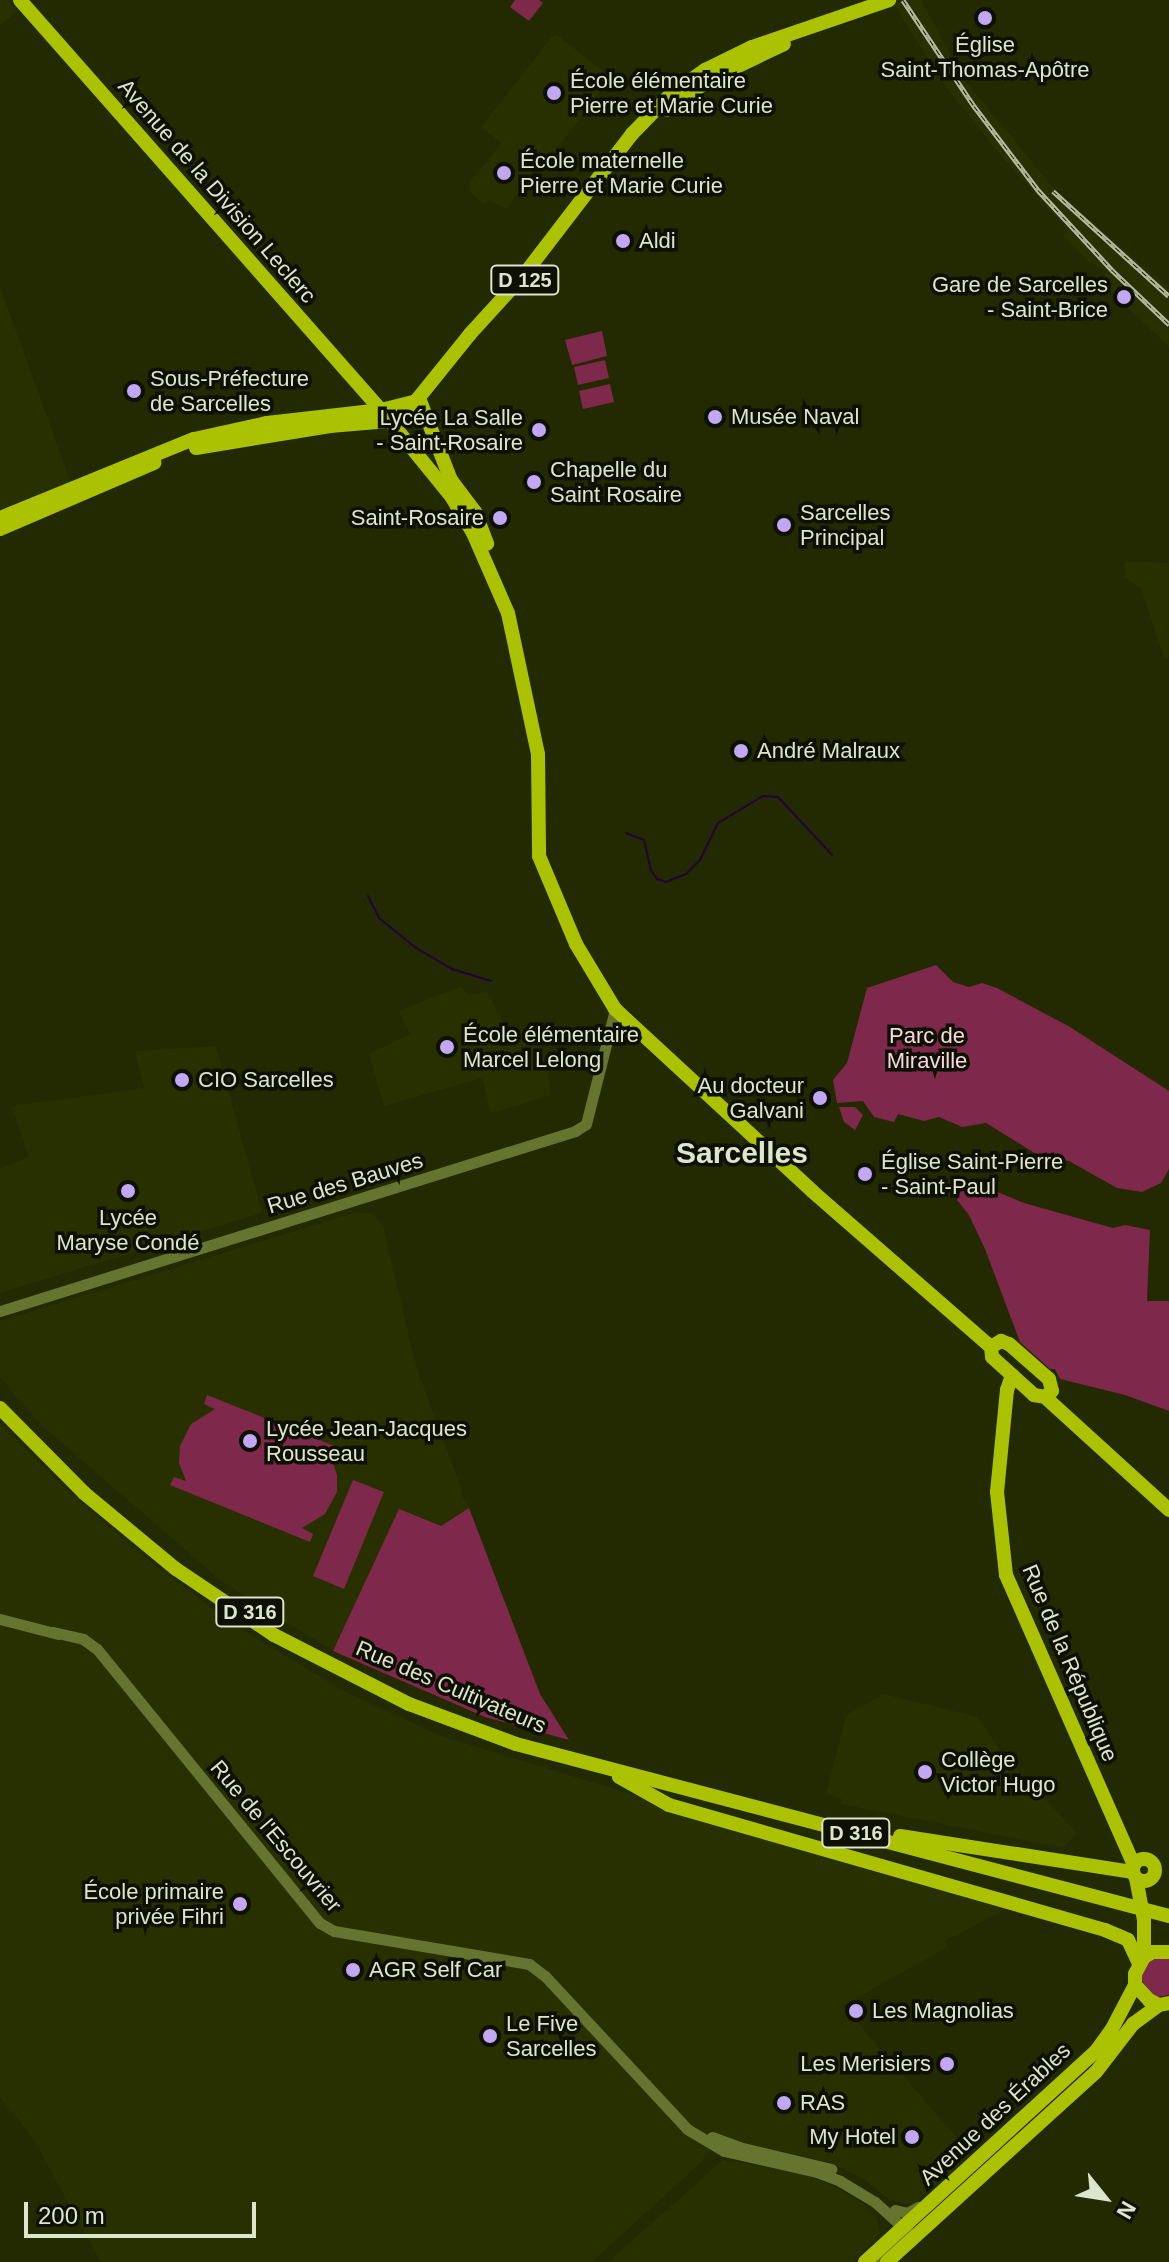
<!DOCTYPE html>
<meta charset="utf-8">
<style>
body{margin:0}
#map{position:relative;width:1169px;height:2262px;overflow:hidden;background:#232901;font-family:Helvetica,sans-serif}
div>[style]{position:absolute}
[style*='--x']{left:calc(var(--x)*1px);top:calc(var(--y)*1px);width:calc(var(--w)*1px);rotate:calc(var(--a)*1deg)}
.built>*{inset:0;background:#293000}
.green>*{inset:0;background:#7e284c}
.stream>*{height:2px;margin:-1px;padding:0 1px;transform-origin:1px;border-radius:1px;background:#1d0638}
.minor>*{height:11px;margin:-5.5px;padding:0 5.5px;transform-origin:5.5px;border-radius:5.5px;background:#67742f}
.major>*{height:14px;margin:-7px;padding:0 7px;transform-origin:7px;border-radius:7px;background:#aac202}
.major>.ring{margin:-7px;padding:0;box-sizing:content-box;background:none;border:14px solid #aac202;border-radius:50%}
.rail>*{height:5px;margin-top:-2.5px;transform-origin:0;background:repeating-linear-gradient(90deg,#0d1003 0 6px,#b6bca1 0 12px);box-sizing:border-box;border-block:2px solid #b6bca1}
.dots>*{width:22px;height:22px;translate:-50% -50%;box-sizing:border-box;border:4px solid #0d1003;border-radius:50%}
span{translate:-50% -50%;white-space:nowrap;text-align:center;line-height:1.15;-webkit-text-stroke:7px #0d1003;paint-order:stroke}
.shield-label span{padding:2px 6px;background:#0d1003;border:2px solid;border-radius:6px;-webkit-text-stroke-width:0}
.shield-label{font-size:20px;color:#dee4cd;font-weight:700}
.poi-label{font-size:22px;color:#dee4cd}
.left{translate:0 -50%;text-align:left}
.right{translate:-100% -50%;text-align:right}
.street-label{font-size:22px;color:#dee4cd}
.park-label{font-size:22px;color:#f7d8e1}
.district-label{font-size:30px;color:#dee4cd;font-weight:700}
.north{position:absolute;left:1065px;top:2158px;width:80px;height:80px;-webkit-text-stroke:6px #0d1003;paint-order:stroke;rotate:120deg;font-size:22px;font-weight:700;line-height:32px;text-align:center;color:#dee4cd}
.north::after{content:'';display:block;margin:auto;width:28px;height:36px;background:#dee4cd;clip-path:polygon(50% 0,100% 100%,50% 72%,0 100%)}
.scale{position:absolute;left:24px;top:2202px;width:232px;height:36px;box-sizing:border-box;border:4px solid #dee4cd;border-top:0;padding-left:10px;font-size:24px;line-height:28px;white-space:nowrap;color:#dee4cd;-webkit-text-stroke:6px #0d1003;paint-order:stroke}
</style>
<div id="map">
<div class="built">
<div style="clip-path:polygon(0 0,8px 0,17px 11px,0 26px)"></div>
<div style="clip-path:polygon(891px 0,921px 0,964px 79px,1055px 190px,1169px 288px,1169px 347px,1100px 281px,1107px 271px,1089px 262px,1063px 236px,1068px 231px,999px 153px,949px 91px)"></div>
<div style="clip-path:polygon(557px 35px,611px 77px,562px 142px,543px 163px,540px 161px,507px 209px,488px 200px,485px 205px,470px 192px,470px 183px,501px 143px,481px 127px,551px 38px)"></div>
<div style="clip-path:polygon(0 287px,79px 505px,0 531px)"></div>
<div style="clip-path:polygon(1125px 561px,1169px 563px,1169px 657px,1164px 658px,1141px 588px,1124px 577px)"></div>
<div style="clip-path:polygon(462px 986px,467px 995px,488px 992px,510px 1037px,518px 1036px,521px 1041px,534px 1034px,547px 1065px,551px 1095px,491px 1113px,482px 1078px,384px 1106px,369px 1054px,410px 1034px,399px 1011px)"></div>
<div style="clip-path:polygon(216px 1046px,262px 1213px,0 1293px,0 1169px,29px 1157px,12px 1106px,144px 1088px,135px 1051px)"></div>
<div style="clip-path:polygon(357px 1212px,373px 1214px,383px 1226px,416px 1366px,462px 1491px,461px 1495px,469px 1508px,441px 1526px,399px 1510px,333px 1651px,220px 1580px,39px 1423px,0 1377px,0 1321px)"></div>
<div style="clip-path:polygon(0 1423px,64px 1487px,138px 1552px,233px 1624px,342px 1690px,438px 1735px,1006px 1909px,945px 1941px,947px 1947px,843px 2006px,971px 2154px,912px 2206px,890px 2200px,861px 2177px,828px 2162px,721px 2137px,698px 2165px,592px 2262px,101px 2262px,34px 2140px,0 2097px)"></div>
<div style="clip-path:polygon(883px 1694px,978px 1717px,1000px 1751px,1077px 1833px,1063px 1848px,841px 1804px,842px 1799px,826px 1793px,846px 1716px)"></div>
<div style="clip-path:polygon(723px 2160px,801px 2173px,821px 2180px,864px 2204px,877px 2218px,880px 2234px,852px 2262px,608px 2262px)"></div>
</div>
<div class="green">
<div style="clip-path:polygon(515px 0,539px 0,543px 3px,529px 21px,510px 7px)"></div>
<div style="clip-path:polygon(602px 331px,607px 356px,572px 365px,565px 340px)"></div>
<div style="clip-path:polygon(605px 360px,609px 378px,578px 385px,574px 367px)"></div>
<div style="clip-path:polygon(610px 384px,614px 402px,583px 409px,579px 391px)"></div>
<div style="clip-path:polygon(936px 965px,953px 982px,969px 987px,982px 983px,997px 988px,1070px 1027px,1169px 1091px,1169px 1169px,1161px 1183px,1142px 1192px,1117px 1188px,1069px 1161px,1041px 1157px,986px 1123px,962px 1127px,939px 1117px,924px 1121px,898px 1114px,894px 1122px,874px 1117px,863px 1101px,837px 1103px,833px 1080px,847px 1063px,867px 988px)"></div>
<div style="clip-path:polygon(839px 1107px,855px 1107px,863px 1115px,855px 1130px,844px 1122px)"></div>
<div style="clip-path:polygon(966px 1179px,1024px 1203px,1113px 1228px,1125px 1225px,1150px 1230px,1147px 1301px,1169px 1301px,1169px 1411px,1125px 1395px,1060px 1379px,1055px 1369px,1050px 1369px,1020px 1342px,985px 1249px,969px 1215px,957px 1200px)"></div>
<div style="clip-path:polygon(207px 1395px,347px 1451px,343px 1461px,331px 1456px,337px 1475px,337px 1492px,325px 1514px,302px 1528px,313px 1534px,310px 1542px,170px 1485px,174px 1477px,186px 1481px,179px 1463px,180px 1446px,191px 1424px,215px 1409px,204px 1404px)"></div>
<div style="clip-path:polygon(353px 1480px,384px 1492px,344px 1589px,313px 1576px)"></div>
<div style="clip-path:polygon(469px 1508px,540px 1694px,569px 1740px,485px 1717px,333px 1651px,399px 1509px,441px 1526px)"></div>
<div style="clip-path:polygon(1162px 1957px,1169px 1959px,1169px 1995px,1157px 1997px,1143px 1986px,1141px 1973px,1149px 1961px)"></div>
</div>
<div class="stream">
<div style="--x:626;--y:833;--w:19;--a:21"></div>
<div style="--x:644;--y:840;--w:31;--a:77"></div>
<div style="--x:651;--y:870;--w:11;--a:56"></div>
<div style="--x:657;--y:879;--w:9;--a:18"></div>
<div style="--x:666;--y:882;--w:22;--a:-22"></div>
<div style="--x:686;--y:874;--w:20;--a:-45"></div>
<div style="--x:700;--y:860;--w:41;--a:-64.1"></div>
<div style="--x:718;--y:823;--w:52;--a:-31"></div>
<div style="--x:763;--y:796;--w:15;--a:4"></div>
<div style="--x:778;--y:797;--w:79;--a:47"></div>
<div style="--x:368;--y:896;--w:25;--a:63"></div>
<div style="--x:379;--y:918;--w:48;--a:39"></div>
<div style="--x:416;--y:948;--w:42;--a:30.3"></div>
<div style="--x:452;--y:969;--w:41;--a:17.1"></div>
</div>
<div class="minor">
<div style="--x:0;--y:1311;--w:603;--a:-17.38"></div>
<div style="--x:575;--y:1131;--w:13;--a:-32"></div>
<div style="--x:586;--y:1124;--w:119;--a:-75.8"></div>
<div style="--x:0;--y:1619;--w:60;--a:14.5"></div>
<div style="--x:53;--y:1632;--w:31;--a:13"></div>
<div style="--x:83;--y:1639;--w:17;--a:36"></div>
<div style="--x:97;--y:1649;--w:353;--a:50.9"></div>
<div style="--x:320;--y:1923;--w:16;--a:30"></div>
<div style="--x:334;--y:1931;--w:198;--a:9.6"></div>
<div style="--x:529;--y:1964;--w:20;--a:37"></div>
<div style="--x:545;--y:1976;--w:209;--a:47.1"></div>
<div style="--x:687;--y:2129;--w:43;--a:30.7"></div>
<div style="--x:724;--y:2151;--w:95;--a:12.7"></div>
<div style="--x:817;--y:2172;--w:25;--a:21"></div>
<div style="--x:840;--y:2181;--w:41;--a:31"></div>
<div style="--x:875;--y:2202;--w:43;--a:42.2"></div>
<div style="--x:712;--y:2137;--w:29;--a:20"></div>
<div style="--x:739;--y:2147;--w:95;--a:13.4"></div>
<div style="--x:895;--y:2210;--w:12;--a:14"></div>
<div style="--x:907;--y:2213;--w:13;--a:-29"></div>
<div style="--x:881;--y:2260;--w:33;--a:-46"></div>
<div style="--x:904;--y:2236;--w:13;--a:-72"></div>
</div>
<div class="major">
<div style="--x:20;--y:0;--w:546;--a:48.64"></div>
<div style="--x:381;--y:410;--w:111;--a:50.9"></div>
<div style="--x:451;--y:496;--w:43;--a:59.3"></div>
<div style="--x:473;--y:533;--w:87;--a:66.4"></div>
<div style="--x:508;--y:613;--w:144;--a:78"></div>
<div style="--x:538;--y:754;--w:102;--a:89.4"></div>
<div style="--x:539;--y:856;--w:95;--a:67.2"></div>
<div style="--x:576;--y:944;--w:76;--a:59"></div>
<div style="--x:615;--y:1009;--w:268;--a:42.7"></div>
<div style="--x:812;--y:1191;--w:237;--a:41.1"></div>
<div style="--x:667;--y:110;--w:52;--a:-35.5"></div>
<div style="--x:709;--y:80;--w:83;--a:-25.6"></div>
<div style="--x:419;--y:398;--w:88;--a:68.7"></div>
<div style="--x:451;--y:480;--w:40;--a:53"></div>
<div style="--x:475;--y:512;--w:34;--a:69"></div>
<div style="--x:196;--y:448;--w:136;--a:-9.3"></div>
<div style="--x:330;--y:426;--w:59;--a:-4.8"></div>
<div style="--x:389;--y:421;--w:35;--a:-25"></div>
<div style="--x:0;--y:518;--w:209;--a:-22.2"></div>
<div style="--x:194;--y:439;--w:75;--a:-12.4"></div>
<div style="--x:267;--y:423;--w:115;--a:-6.5"></div>
<div style="--x:381;--y:410;--w:36;--a:-14"></div>
<div style="--x:416;--y:401;--w:86;--a:-51.1"></div>
<div style="--x:470;--y:334;--w:79;--a:-47.6"></div>
<div style="--x:523;--y:276;--w:179;--a:-52.5"></div>
<div style="--x:632;--y:134;--w:56;--a:-45.7"></div>
<div style="--x:671;--y:94;--w:42;--a:-35.2"></div>
<div style="--x:705;--y:70;--w:52;--a:-26.1"></div>
<div style="--x:752;--y:47;--w:145;--a:-18.9"></div>
<div style="--x:0;--y:529;--w:168;--a:-23.2"></div>
<div style="--x:991;--y:1347;--w:10;--a:84"></div>
<div style="--x:992;--y:1357;--w:57;--a:42.1"></div>
<div style="--x:1034;--y:1395;--w:11;--a:10"></div>
<div style="--x:1045;--y:1397;--w:168;--a:42.3"></div>
<div style="--x:991;--y:1347;--w:12;--a:-31"></div>
<div style="--x:1001;--y:1341;--w:9;--a:21"></div>
<div style="--x:1009;--y:1344;--w:53;--a:41.2"></div>
<div style="--x:1049;--y:1379;--w:12;--a:76"></div>
<div style="--x:1052;--y:1391;--w:9;--a:139"></div>
<div style="--x:1012;--y:1375;--w:16;--a:108"></div>
<div style="--x:1007;--y:1390;--w:102;--a:95.6"></div>
<div style="--x:997;--y:1492;--w:83;--a:83.8"></div>
<div style="--x:1006;--y:1575;--w:317;--a:66.2"></div>
<div style="--x:0;--y:1408;--w:120;--a:45.3"></div>
<div style="--x:84;--y:1493;--w:119;--a:39.6"></div>
<div style="--x:176;--y:1569;--w:118;--a:34"></div>
<div style="--x:274;--y:1635;--w:152;--a:27.1"></div>
<div style="--x:409;--y:1704;--w:114;--a:20.5"></div>
<div style="--x:516;--y:1744;--w:675;--a:14.76"></div>
<div style="--x:619;--y:1777;--w:57;--a:29.2"></div>
<div style="--x:669;--y:1805;--w:454;--a:16"></div>
<div style="--x:1105;--y:1930;--w:25;--a:23"></div>
<div style="--x:1128;--y:1940;--w:26;--a:65"></div>
<div style="--x:900;--y:1836;--w:236;--a:8.8"></div>
<div class="ring" style="left:1133px;top:1859px;width:8px;height:8px"></div>
<div style="--x:1136;--y:1878;--w:43;--a:79.2"></div>
<div style="--x:1144;--y:1920;--w:37;--a:90"></div>
<div style="--x:1169;--y:1952;--w:16;--a:180"></div>
<div style="--x:1153;--y:1952;--w:10;--a:151"></div>
<div style="--x:1144;--y:1957;--w:19;--a:118"></div>
<div style="--x:1135;--y:1974;--w:11;--a:90"></div>
<div style="--x:1135;--y:1985;--w:21;--a:47"></div>
<div style="--x:1149;--y:2000;--w:11;--a:27"></div>
<div style="--x:1159;--y:2005;--w:10;--a:-11"></div>
<div style="--x:865;--y:2262;--w:313;--a:-42.4"></div>
<div style="--x:1096;--y:2051;--w:27;--a:-54"></div>
<div style="--x:1112;--y:2029;--w:50;--a:-62.4"></div>
<div style="--x:887;--y:2262;--w:282;--a:-42.3"></div>
<div style="--x:1096;--y:2072;--w:61;--a:-52.4"></div>
<div style="--x:1133;--y:2024;--w:32;--a:-36"></div>
</div>
<div class="rail">
<div style="--x:903;--y:0;--w:128;--a:56.2"></div>
<div style="--x:974;--y:106;--w:106;--a:52.7"></div>
<div style="--x:1038;--y:190;--w:109;--a:47.2"></div>
<div style="--x:1112;--y:270;--w:79;--a:43.5"></div>
<div style="--x:1053;--y:191;--w:156;--a:42.2"></div>
</div>
<div class="dots">
<div style="left:985px;top:18px;background:#c0a8f4"></div>
<div style="left:554px;top:93px;background:#c0a8f4"></div>
<div style="left:504px;top:173px;background:#c0a8f4"></div>
<div style="left:623px;top:241px;background:#c0a8f4"></div>
<div style="left:1124px;top:297px;background:#c0a8f4"></div>
<div style="left:134px;top:391px;background:#c0a8f4"></div>
<div style="left:715px;top:417px;background:#c0a8f4"></div>
<div style="left:539px;top:430px;background:#c0a8f4"></div>
<div style="left:534px;top:482px;background:#c0a8f4"></div>
<div style="left:500px;top:518px;background:#c0a8f4"></div>
<div style="left:784px;top:525px;background:#c0a8f4"></div>
<div style="left:741px;top:751px;background:#c0a8f4"></div>
<div style="left:447px;top:1047px;background:#c0a8f4"></div>
<div style="left:182px;top:1080px;background:#c0a8f4"></div>
<div style="left:820px;top:1098px;background:#c0a8f4"></div>
<div style="left:865px;top:1174px;background:#c0a8f4"></div>
<div style="left:128px;top:1191px;background:#c0a8f4"></div>
<div style="left:250px;top:1441px;background:#c0a8f4"></div>
<div style="left:925px;top:1772px;background:#c0a8f4"></div>
<div style="left:240px;top:1904px;background:#c0a8f4"></div>
<div style="left:353px;top:1970px;background:#c0a8f4"></div>
<div style="left:856px;top:2011px;background:#c0a8f4"></div>
<div style="left:490px;top:2036px;background:#c0a8f4"></div>
<div style="left:947px;top:2064px;background:#c0a8f4"></div>
<div style="left:784px;top:2103px;background:#c0a8f4"></div>
<div style="left:912px;top:2137px;background:#c0a8f4"></div>
</div>
<div class="shield-label">
<span style="left:525px;top:280px">D 125</span>
<span style="left:250px;top:1612px">D 316</span>
<span style="left:856px;top:1833px">D 316</span>
</div>
<div class="poi-label">
<span style="left:985px;top:57px">Église<br>Saint-Thomas-Apôtre</span>
<span class="left" style="left:570px;top:93px">École élémentaire<br>Pierre et Marie Curie</span>
<span class="left" style="left:520px;top:173px">École maternelle<br>Pierre et Marie Curie</span>
<span class="left" style="left:639px;top:241px">Aldi</span>
<span class="right" style="left:1108px;top:297px">Gare de Sarcelles<br>- Saint-Brice</span>
<span class="left" style="left:150px;top:391px">Sous-Préfecture<br>de Sarcelles</span>
<span class="right" style="left:523px;top:430px">Lycée La Salle<br>- Saint-Rosaire</span>
<span class="left" style="left:731px;top:417px">Musée Naval</span>
<span class="left" style="left:550px;top:482px">Chapelle du<br>Saint Rosaire</span>
<span class="left" style="left:800px;top:525px">Sarcelles<br>Principal</span>
<span class="right" style="left:484px;top:518px">Saint-Rosaire</span>
<span class="left" style="left:757px;top:751px">André Malraux</span>
<span class="left" style="left:463px;top:1047px">École élémentaire<br>Marcel Lelong</span>
<span class="left" style="left:198px;top:1080px">CIO Sarcelles</span>
<span class="right" style="left:804px;top:1098px">Au docteur<br>Galvani</span>
<span class="left" style="left:881px;top:1174px">Église Saint-Pierre<br>- Saint-Paul</span>
<span style="left:128px;top:1230px">Lycée<br>Maryse Condé</span>
<span class="left" style="left:266px;top:1441px">Lycée Jean-Jacques<br>Rousseau</span>
<span class="left" style="left:941px;top:1772px">Collège<br>Victor Hugo</span>
<span class="right" style="left:224px;top:1904px">École primaire<br>privée Fihri</span>
<span class="left" style="left:369px;top:1970px">AGR Self Car</span>
<span class="left" style="left:872px;top:2011px">Les Magnolias</span>
<span class="left" style="left:506px;top:2036px">Le Five<br>Sarcelles</span>
<span class="right" style="left:931px;top:2064px">Les Merisiers</span>
<span class="left" style="left:800px;top:2103px">RAS</span>
<span class="right" style="left:896px;top:2137px">My Hotel</span>
</div>
<div class="street-label">
<span style="left:217px;top:191px;rotate:49deg">Avenue de la Division Leclerc</span>
<span style="left:345px;top:1183px;rotate:-17deg">Rue des Bauves</span>
<span style="left:1070px;top:1663px;rotate:67deg">Rue de la République</span>
<span style="left:451px;top:1687px;rotate:23deg">Rue des Cultivateurs</span>
<span style="left:276px;top:1836px;rotate:50deg">Rue de l'Escouvrier</span>
<span style="left:995px;top:2114px;rotate:-43deg">Avenue des Érables</span>
</div>
<div class="park-label">
<span style="left:927px;top:1048px">Parc de<br>Miraville</span>
</div>
<div class="district-label">
<span style="left:742px;top:1153px">Sarcelles</span>
</div>
<div class="north">N</div>
<div class="scale">200 m</div>
</div>
